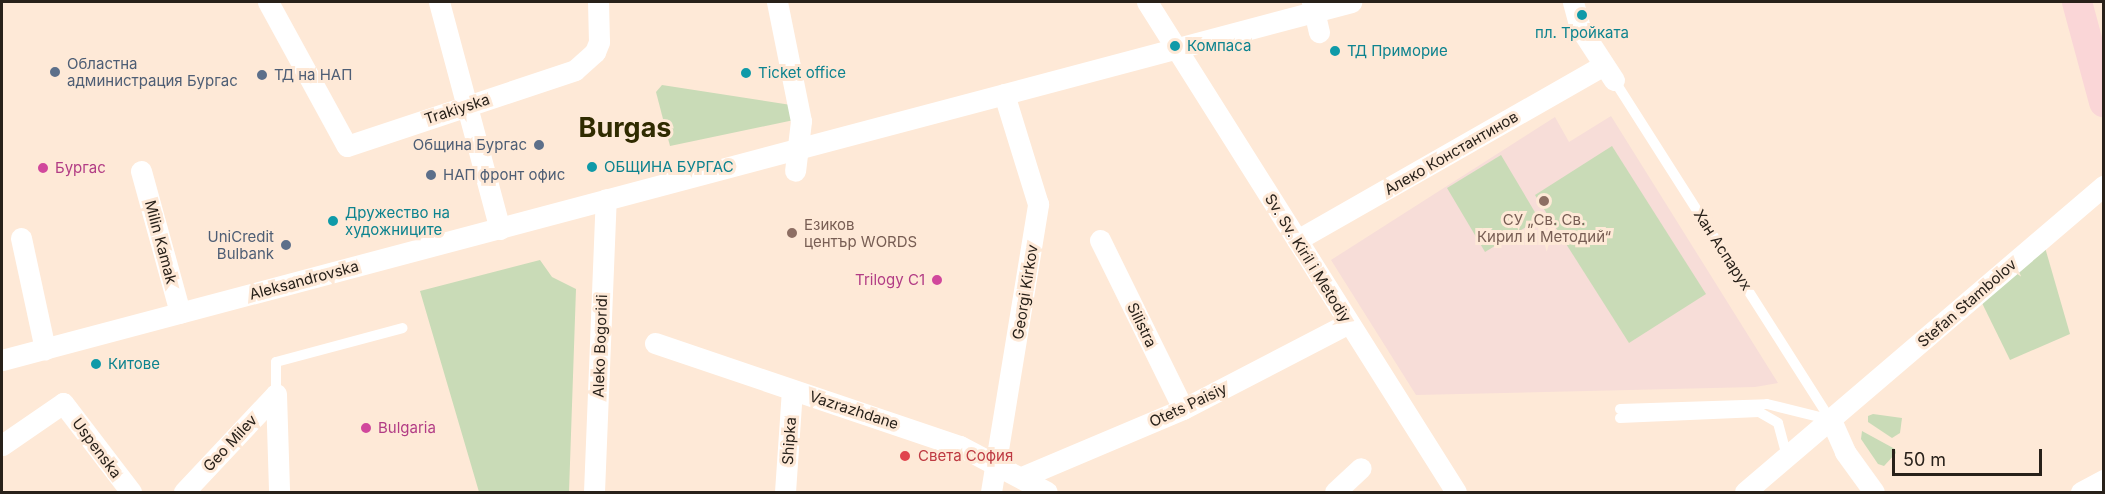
<!DOCTYPE html>
<meta charset="utf-8">
<style>
body{margin:0}
#map{position:relative;width:2105px;height:494px;overflow:hidden;background:#fee9d7;font-family:Inter,sans-serif}
div>[style]{position:absolute}
[style*='--x']{left:calc(var(--x)*1px);top:calc(var(--y)*1px);width:calc(var(--w)*1px);rotate:calc(var(--a)*1deg)}
.education>*{inset:0;background:#f7ddd8}
.green>*{inset:0;background:#c9dbb7}
.lane>*{height:10px;margin:-5px;padding:0 5px;transform-origin:5px;border-radius:5px;background:#fff}
.street>*{height:21px;margin:-10.5px;padding:0 10.5px;transform-origin:10.5px;border-radius:10.5px;background:#fff}
.secondary>*{height:30px;margin:-15px;padding:0 15px;transform-origin:15px;border-radius:15px;background:#fad6d7}
.dots>*{width:16px;height:16px;translate:-50% -50%;box-sizing:border-box;border:3px solid #fee9d7;border-radius:50%}
span{translate:-50% -50%;white-space:nowrap;text-align:center;line-height:1.15;-webkit-text-stroke:6px #fee9d7;paint-order:stroke}
.culture-label{font-size:15px;color:#0d838f}
.left{translate:0 -50%;text-align:left}
.service-label{font-size:15px;color:#4e5e75}
.right{translate:-100% -50%;text-align:right}
.street-label{font-size:15px;color:#28211a}
.hotel-label{font-size:15px;color:#b23c85}
.education-label{font-size:15px;color:#785e54}
.health-label{font-size:15px;color:#be3a42}
.town-label{font-size:27px;color:#302b00;font-weight:700}
.frame{position:absolute;inset:0;border:3px solid #28211a;pointer-events:none}
.scale{position:absolute;left:1892px;top:449px;width:150px;height:27px;box-sizing:border-box;border:3px solid #28211a;border-top:0;padding-left:8px;font-size:18px;line-height:21px;white-space:nowrap;color:#28211a;-webkit-text-stroke:4px #fee9d7;paint-order:stroke}
</style>
<div id="map">
<div class="education">
<div style="clip-path:polygon(1611px 116px,1778px 383px,1755px 387px,1416px 395px,1331px 260px,1555px 117px,1569px 142px)"></div>
</div>
<div class="green">
<div style="clip-path:polygon(662px 85px,791px 105px,794px 120px,670px 146px,656px 92px)"></div>
<div style="clip-path:polygon(1612px 146px,1706px 294px,1629px 343px,1535px 195px)"></div>
<div style="clip-path:polygon(1501px 155px,1539px 219px,1485px 252px,1447px 188px)"></div>
<div style="clip-path:polygon(2044px 244px,2070px 334px,2010px 360px,1982px 303px)"></div>
<div style="clip-path:polygon(540px 260px,552px 277px,576px 289px,569px 492px,479px 492px,420px 291px)"></div>
<div style="clip-path:polygon(1873px 414px,1902px 418px,1900px 433px,1892px 438px,1868px 422px,1868px 416px)"></div>
<div style="clip-path:polygon(1862px 431px,1895px 449px,1896px 453px,1884px 466px,1878px 464px,1861px 439px)"></div>
</div>
<div class="lane">
<div style="--x:1614;--y:80;--w:403;--a:57.5"></div>
<div style="--x:276;--y:394;--w:32;--a:-90"></div>
<div style="--x:276;--y:362;--w:131;--a:-15"></div>
<div style="--x:1620;--y:409;--w:147;--a:-1.9"></div>
<div style="--x:1767;--y:404;--w:66;--a:14"></div>
<div style="--x:1620;--y:418;--w:139;--a:-2.5"></div>
<div style="--x:1759;--y:412;--w:22;--a:30"></div>
<div style="--x:1778;--y:423;--w:35;--a:75"></div>
</div>
<div class="street">
<div style="--x:268;--y:2;--w:164;--a:61.3"></div>
<div style="--x:347;--y:146;--w:240;--a:-18.4"></div>
<div style="--x:575;--y:70;--w:27;--a:-42"></div>
<div style="--x:595;--y:52;--w:11;--a:-68"></div>
<div style="--x:599;--y:42;--w:40;--a:-91.4"></div>
<div style="--x:439;--y:2;--w:235;--a:75"></div>
<div style="--x:777;--y:2;--w:121;--a:78.6"></div>
<div style="--x:801;--y:121;--w:50;--a:96.8"></div>
<div style="--x:1147;--y:2;--w:579;--a:57.76"></div>
<div style="--x:1312;--y:2;--w:31;--a:77"></div>
<div style="--x:1573;--y:2;--w:27;--a:75"></div>
<div style="--x:1580;--y:28;--w:62;--a:56.8"></div>
<div style="--x:141;--y:171;--w:147;--a:74.6"></div>
<div style="--x:21;--y:238;--w:114;--a:77.8"></div>
<div style="--x:1100;--y:240;--w:188;--a:63.8"></div>
<div style="--x:1297;--y:240;--w:353;--a:-29.7"></div>
<div style="--x:655;--y:343;--w:322;--a:18.7"></div>
<div style="--x:960;--y:446;--w:98;--a:27.9"></div>
<div style="--x:2;--y:360;--w:1396;--a:-14.86"></div>
<div style="--x:276;--y:394;--w:98;--a:88.2"></div>
<div style="--x:1831;--y:420;--w:35;--a:66"></div>
<div style="--x:1845;--y:452;--w:49;--a:54.1"></div>
<div style="--x:2;--y:445;--w:74;--a:-34.5"></div>
<div style="--x:63;--y:403;--w:112;--a:52.6"></div>
<div style="--x:1022;--y:477;--w:175;--a:-22.9"></div>
<div style="--x:1183;--y:409;--w:187;--a:-27.4"></div>
<div style="--x:184;--y:492;--w:134;--a:-46.8"></div>
<div style="--x:594;--y:492;--w:293;--a:-87.7"></div>
<div style="--x:785;--y:492;--w:102;--a:-86.1"></div>
<div style="--x:991;--y:492;--w:292;--a:-80.7"></div>
<div style="--x:1038;--y:204;--w:115;--a:-107.2"></div>
<div style="--x:1335;--y:492;--w:35;--a:-43"></div>
<div style="--x:1745;--y:492;--w:472;--a:-40.5"></div>
<div style="--x:2081;--y:492;--w:26;--a:-28"></div>
</div>
<div class="secondary">
<div style="--x:2077;--y:2;--w:104;--a:74.9"></div>
</div>
<div class="dots">
<div style="left:1582px;top:15px;background:#0f9aa8"></div>
<div style="left:1175px;top:46px;background:#0f9aa8"></div>
<div style="left:1335px;top:51px;background:#0f9aa8"></div>
<div style="left:55px;top:72px;background:#5c6f8a"></div>
<div style="left:746px;top:73px;background:#0f9aa8"></div>
<div style="left:262px;top:75px;background:#5c6f8a"></div>
<div style="left:539px;top:145px;background:#5c6f8a"></div>
<div style="left:592px;top:167px;background:#0f9aa8"></div>
<div style="left:43px;top:168px;background:#d1479c"></div>
<div style="left:431px;top:175px;background:#5c6f8a"></div>
<div style="left:1544px;top:201px;background:#8d6e63"></div>
<div style="left:333px;top:221px;background:#0f9aa8"></div>
<div style="left:792px;top:233px;background:#8d6e63"></div>
<div style="left:286px;top:245px;background:#5c6f8a"></div>
<div style="left:937px;top:280px;background:#d1479c"></div>
<div style="left:96px;top:364px;background:#0f9aa8"></div>
<div style="left:366px;top:428px;background:#d1479c"></div>
<div style="left:905px;top:456px;background:#e0444e"></div>
</div>
<div class="culture-label">
<span style="left:1582px;top:33px">пл. Тройката</span>
<span class="left" style="left:1187px;top:46px">Компаса</span>
<span class="left" style="left:1347px;top:51px">ТД Приморие</span>
<span class="left" style="left:758px;top:73px">Ticket office</span>
<span class="left" style="left:604px;top:167px">ОБЩИНА БУРГАС</span>
<span class="left" style="left:345px;top:221px">Дружество на<br>художниците</span>
<span class="left" style="left:108px;top:364px">Китове</span>
</div>
<div class="service-label">
<span class="left" style="left:67px;top:72px">Областна<br>администрация Бургас</span>
<span class="left" style="left:274px;top:75px">ТД на НАП</span>
<span class="right" style="left:527px;top:145px">Община Бургас</span>
<span class="left" style="left:443px;top:175px">НАП фронт офис</span>
<span class="right" style="left:274px;top:245px">UniCredit<br>Bulbank</span>
</div>
<div class="street-label">
<span style="left:457px;top:109px;rotate:-18deg">Trakiyska</span>
<span style="left:1451px;top:153px;rotate:-30deg">Алеко Константинов</span>
<span style="left:161px;top:242px;rotate:75deg">Milin Kamak</span>
<span style="left:1723px;top:250px;rotate:57deg">Хан Аспарух</span>
<span style="left:1308px;top:258px;rotate:58deg">Sv. Sv. Kiril i Metodiy</span>
<span style="left:304px;top:280px;rotate:-15deg">Aleksandrovska</span>
<span style="left:1025px;top:292px;rotate:-81deg">Georgi Kirkov</span>
<span style="left:1967px;top:303px;rotate:-41deg">Stefan Stambolov</span>
<span style="left:1142px;top:325px;rotate:64deg">Silistra</span>
<span style="left:600px;top:346px;rotate:-88deg">Aleko Bogoridi</span>
<span style="left:1188px;top:405px;rotate:-25deg">Otets Paisiy</span>
<span style="left:854px;top:410px;rotate:18deg">Vazrazhdane</span>
<span style="left:789px;top:441px;rotate:-86deg">Shipka</span>
<span style="left:230px;top:443px;rotate:-47deg">Geo Milev</span>
<span style="left:97px;top:448px;rotate:53deg">Uspenska</span>
</div>
<div class="hotel-label">
<span class="left" style="left:55px;top:168px">Бургас</span>
<span class="right" style="left:925px;top:280px">Trilogy C1</span>
<span class="left" style="left:378px;top:428px">Bulgaria</span>
</div>
<div class="education-label">
<span style="left:1544px;top:228px">СУ „Св. Св.<br>Кирил и Методий“</span>
<span class="left" style="left:804px;top:233px">Езиков<br>център WORDS</span>
</div>
<div class="health-label">
<span class="left" style="left:918px;top:456px">Света София</span>
</div>
<div class="town-label">
<span style="left:625px;top:128px">Burgas</span>
</div>
<div class="frame"></div>
<div class="scale">50 m</div>
</div>
